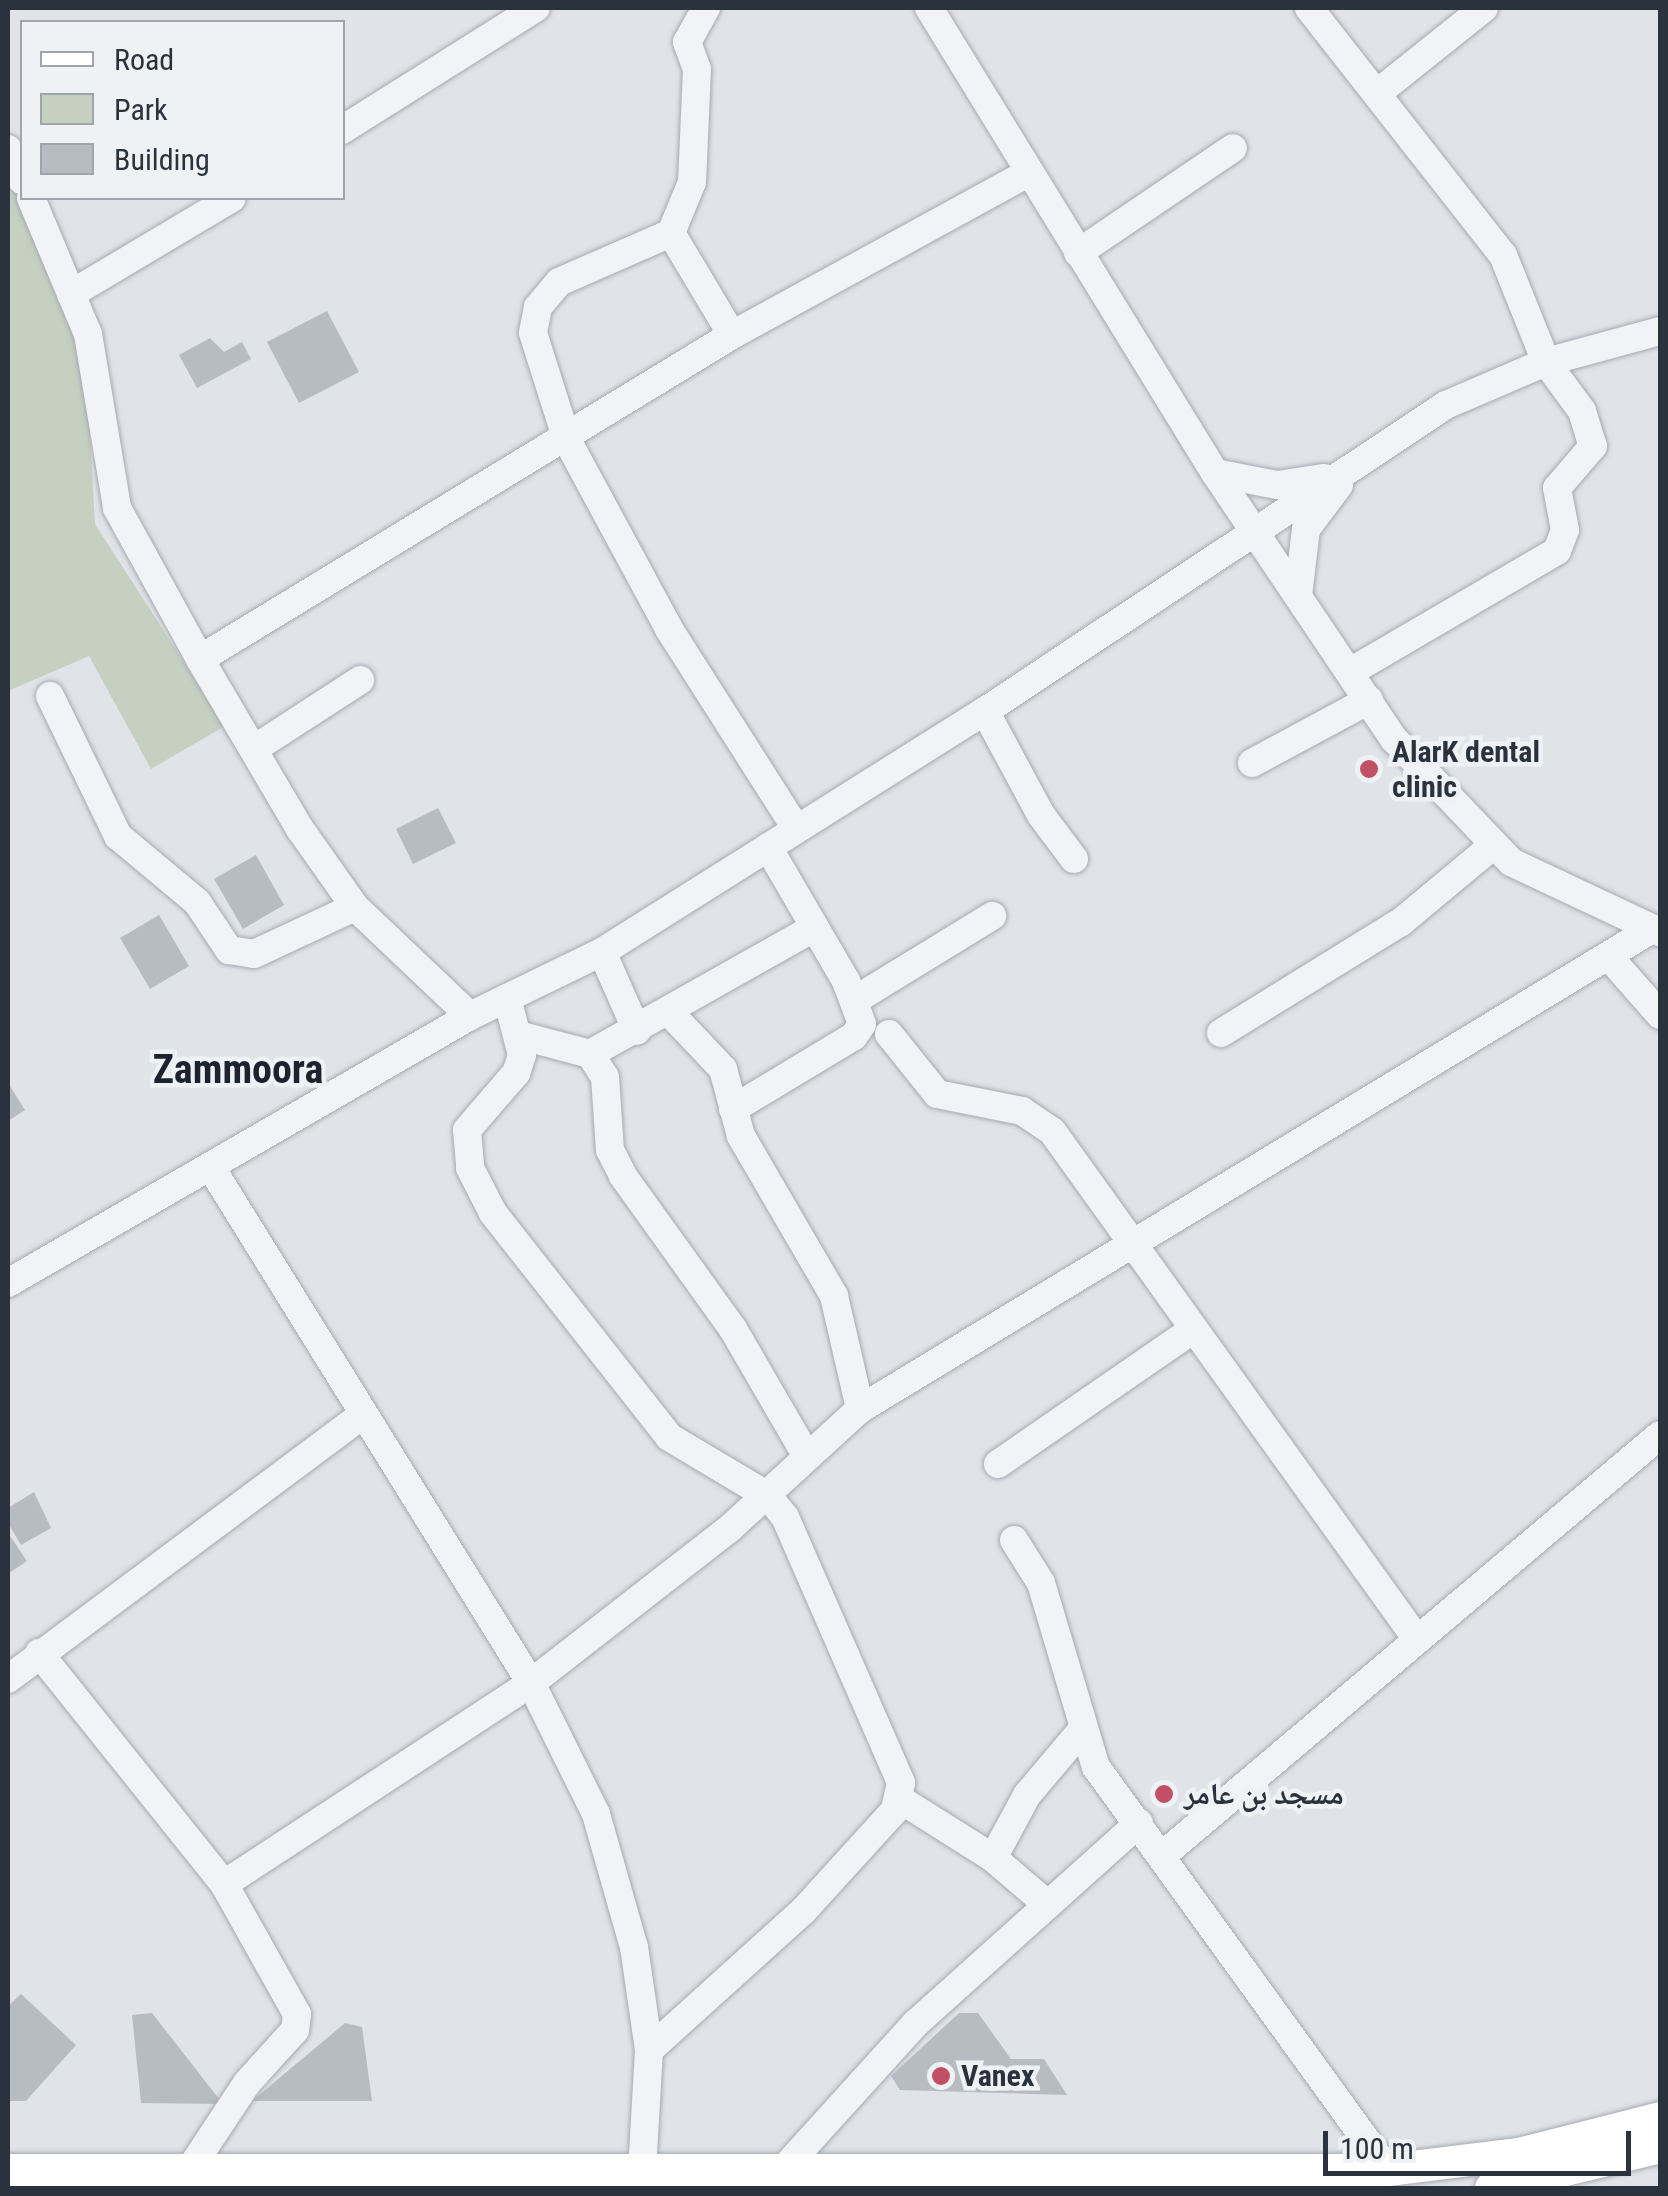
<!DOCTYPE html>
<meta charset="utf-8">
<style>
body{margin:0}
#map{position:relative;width:1668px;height:2196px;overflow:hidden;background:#e0e3e7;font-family:"Roboto Condensed","Noto Naskh Arabic",sans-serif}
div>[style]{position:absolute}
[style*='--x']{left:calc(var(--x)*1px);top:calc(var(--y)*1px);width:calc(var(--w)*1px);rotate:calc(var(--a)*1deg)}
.green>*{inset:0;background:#c6d0c1}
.building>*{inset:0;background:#b7bcc3}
.roads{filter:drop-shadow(0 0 2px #a6aab1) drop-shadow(0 0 2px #a6aab1)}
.minor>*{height:28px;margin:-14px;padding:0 14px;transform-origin:14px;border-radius:14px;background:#f2f3f6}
.major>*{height:32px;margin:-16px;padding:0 16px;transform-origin:16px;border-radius:16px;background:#fff}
.dots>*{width:28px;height:28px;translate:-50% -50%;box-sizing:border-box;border:5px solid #eff2f5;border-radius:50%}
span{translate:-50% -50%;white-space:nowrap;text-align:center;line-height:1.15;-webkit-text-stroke:9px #eff2f5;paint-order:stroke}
.poi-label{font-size:30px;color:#2a323d;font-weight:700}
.left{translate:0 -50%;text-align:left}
.district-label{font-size:40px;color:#1c232e;font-weight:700}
.frame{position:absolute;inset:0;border:10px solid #2a323d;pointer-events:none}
.legend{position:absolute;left:20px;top:20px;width:325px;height:180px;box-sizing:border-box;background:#eff2f5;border:2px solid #a0a5ab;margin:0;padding:12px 18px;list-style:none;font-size:30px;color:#2a323d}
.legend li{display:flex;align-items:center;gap:20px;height:50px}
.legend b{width:50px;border:2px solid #a0a5ab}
.scale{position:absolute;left:1323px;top:2131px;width:308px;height:45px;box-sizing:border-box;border:5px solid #2a323d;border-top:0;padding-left:12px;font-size:30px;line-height:35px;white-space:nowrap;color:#2a323d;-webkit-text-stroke:8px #eff2f5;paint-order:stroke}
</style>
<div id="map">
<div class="green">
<div style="clip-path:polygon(8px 175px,85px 344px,95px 524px,225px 726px,151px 769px,89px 656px,8px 691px)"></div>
</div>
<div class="building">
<div style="clip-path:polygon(327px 311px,359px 372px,299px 403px,267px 342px)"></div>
<div style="clip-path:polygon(210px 338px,224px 352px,242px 342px,251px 359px,197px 388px,179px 355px)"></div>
<div style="clip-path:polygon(438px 808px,456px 843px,413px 864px,396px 829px)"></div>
<div style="clip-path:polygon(256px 855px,284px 905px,243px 929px,214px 879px)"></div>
<div style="clip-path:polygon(159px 915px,189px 966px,150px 989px,120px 938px)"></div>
<div style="clip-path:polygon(8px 1083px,25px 1110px,8px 1121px)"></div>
<div style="clip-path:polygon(34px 1492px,51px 1528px,21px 1545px,8px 1523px,8px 1508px)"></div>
<div style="clip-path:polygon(8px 1533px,27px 1561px,8px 1574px)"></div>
<div style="clip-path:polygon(21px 1994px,76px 2045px,26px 2101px,8px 2101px,8px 2006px)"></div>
<div style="clip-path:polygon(152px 2013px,223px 2104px,141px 2103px,132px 2015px)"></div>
<div style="clip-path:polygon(959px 2013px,978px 2013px,1011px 2059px,1044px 2059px,1067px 2095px,900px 2090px,891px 2076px)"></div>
<div style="clip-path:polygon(345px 2023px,362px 2027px,372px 2101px,252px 2101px)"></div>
</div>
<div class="roads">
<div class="minor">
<div style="--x:706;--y:8;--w:39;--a:119"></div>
<div style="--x:687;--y:42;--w:29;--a:70"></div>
<div style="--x:697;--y:69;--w:113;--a:92.5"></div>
<div style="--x:692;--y:182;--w:55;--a:112.4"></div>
<div style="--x:671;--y:233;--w:119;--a:59.1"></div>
<div style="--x:929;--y:8;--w:546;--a:58.41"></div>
<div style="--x:1215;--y:473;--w:321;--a:56.1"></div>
<div style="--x:1394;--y:739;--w:170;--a:46.4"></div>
<div style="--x:1511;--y:862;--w:165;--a:25.2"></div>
<div style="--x:1309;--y:8;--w:314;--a:51.9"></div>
<div style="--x:1503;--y:255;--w:115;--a:68.1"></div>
<div style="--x:1546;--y:362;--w:61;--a:53.7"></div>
<div style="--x:1582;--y:411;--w:37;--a:73"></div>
<div style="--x:1593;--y:446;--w:55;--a:130.6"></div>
<div style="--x:1557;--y:488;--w:43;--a:79.2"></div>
<div style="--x:1565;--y:530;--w:22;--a:111"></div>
<div style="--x:1557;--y:551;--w:240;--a:149.7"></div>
<div style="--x:1380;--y:91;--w:133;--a:-38.6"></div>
<div style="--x:342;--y:130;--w:229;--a:-32.2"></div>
<div style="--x:8;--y:149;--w:34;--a:66"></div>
<div style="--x:31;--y:198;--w:147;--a:67.3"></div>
<div style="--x:88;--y:334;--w:176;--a:80.5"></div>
<div style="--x:117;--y:508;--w:172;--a:61.2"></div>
<div style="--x:671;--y:233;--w:122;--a:156.4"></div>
<div style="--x:559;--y:282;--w:33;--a:130"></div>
<div style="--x:538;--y:307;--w:26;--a:101"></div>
<div style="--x:533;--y:333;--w:112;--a:72.4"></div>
<div style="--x:567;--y:440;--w:215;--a:61.6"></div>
<div style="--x:669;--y:629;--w:236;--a:57.5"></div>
<div style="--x:1078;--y:253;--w:187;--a:-34.1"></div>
<div style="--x:71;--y:294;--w:187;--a:-30.8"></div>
<div style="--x:1215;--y:473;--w:63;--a:11"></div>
<div style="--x:1277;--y:485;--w:48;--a:-8.5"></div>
<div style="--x:1298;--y:596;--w:67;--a:-83.2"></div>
<div style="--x:1306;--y:529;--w:55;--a:-53.1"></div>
<div style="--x:50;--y:696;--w:156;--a:64.1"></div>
<div style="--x:118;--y:836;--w:103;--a:39.9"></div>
<div style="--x:197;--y:902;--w:58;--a:56.3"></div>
<div style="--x:229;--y:950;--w:25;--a:9"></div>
<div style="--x:254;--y:954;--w:111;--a:-25"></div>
<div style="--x:985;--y:711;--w:118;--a:61.7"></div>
<div style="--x:1041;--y:815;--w:55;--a:53.1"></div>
<div style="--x:257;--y:747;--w:123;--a:-33"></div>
<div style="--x:1252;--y:763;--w:133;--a:-28.3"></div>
<div style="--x:602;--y:952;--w:86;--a:66.1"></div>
<div style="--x:1610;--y:958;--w:76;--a:48.7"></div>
<div style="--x:507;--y:998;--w:59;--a:75.3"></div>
<div style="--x:522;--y:1055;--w:19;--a:108"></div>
<div style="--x:516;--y:1073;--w:75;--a:130.7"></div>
<div style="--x:467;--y:1130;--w:38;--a:85"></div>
<div style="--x:470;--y:1168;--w:51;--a:62.9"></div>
<div style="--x:493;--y:1213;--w:285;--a:51.8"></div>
<div style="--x:669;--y:1437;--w:115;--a:30.8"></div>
<div style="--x:768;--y:1496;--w:27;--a:51"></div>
<div style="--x:785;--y:1517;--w:290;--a:66.4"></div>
<div style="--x:901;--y:1783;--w:28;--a:103"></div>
<div style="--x:895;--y:1810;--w:137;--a:132.3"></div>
<div style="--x:803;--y:1911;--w:207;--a:137.9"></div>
<div style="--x:855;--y:1000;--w:161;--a:-31.5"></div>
<div style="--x:669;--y:1012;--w:79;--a:46.5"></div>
<div style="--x:723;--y:1069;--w:69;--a:75"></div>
<div style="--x:741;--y:1136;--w:185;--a:59.8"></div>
<div style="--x:834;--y:1296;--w:116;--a:77"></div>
<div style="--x:470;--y:1016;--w:158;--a:-136.5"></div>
<div style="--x:355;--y:907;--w:95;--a:-125.2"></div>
<div style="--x:300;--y:829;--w:197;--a:-120.5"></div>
<div style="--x:200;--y:659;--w:623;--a:-31.34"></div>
<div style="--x:732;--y:335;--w:337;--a:-28.7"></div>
<div style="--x:1221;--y:1033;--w:211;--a:-31.7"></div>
<div style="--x:1401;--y:922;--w:117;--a:-39.8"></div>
<div style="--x:889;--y:1034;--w:77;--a:51.3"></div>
<div style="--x:937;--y:1094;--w:87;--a:11.3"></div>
<div style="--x:1022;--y:1111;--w:36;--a:34"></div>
<div style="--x:1052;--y:1131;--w:624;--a:54.32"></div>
<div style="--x:522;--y:1036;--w:70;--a:14.8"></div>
<div style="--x:590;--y:1054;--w:258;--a:-29.4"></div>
<div style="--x:590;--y:1054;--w:27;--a:57"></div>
<div style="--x:605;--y:1077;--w:73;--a:86.1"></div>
<div style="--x:610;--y:1150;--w:29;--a:63"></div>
<div style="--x:623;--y:1176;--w:188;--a:54.3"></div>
<div style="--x:733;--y:1329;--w:143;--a:59.9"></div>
<div style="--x:733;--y:1109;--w:141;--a:-31.1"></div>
<div style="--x:854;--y:1036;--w:14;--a:-56"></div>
<div style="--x:862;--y:1024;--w:46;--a:-110.4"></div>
<div style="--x:846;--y:981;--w:155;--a:-120.2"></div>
<div style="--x:212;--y:1169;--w:605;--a:58.18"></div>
<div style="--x:531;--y:1683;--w:146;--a:63.6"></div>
<div style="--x:596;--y:1814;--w:138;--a:74.1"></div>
<div style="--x:634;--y:1947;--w:104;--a:81.7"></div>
<div style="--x:649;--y:2050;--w:122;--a:93.3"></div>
<div style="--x:8;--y:1283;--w:534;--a:-30.02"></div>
<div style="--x:470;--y:1016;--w:147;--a:-25.9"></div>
<div style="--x:602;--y:952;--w:453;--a:-32.2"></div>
<div style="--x:985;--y:711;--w:553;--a:-33.58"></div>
<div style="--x:1446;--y:405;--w:109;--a:-23.3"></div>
<div style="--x:1546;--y:362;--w:118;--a:-15.2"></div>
<div style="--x:998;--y:1464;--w:236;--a:-34.6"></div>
<div style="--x:1014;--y:1540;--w:51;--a:57.9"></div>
<div style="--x:1041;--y:1583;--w:192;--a:73.4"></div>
<div style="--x:1096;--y:1767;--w:498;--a:54.1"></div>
<div style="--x:39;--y:1653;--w:296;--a:51.3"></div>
<div style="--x:224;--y:1884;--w:149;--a:60.7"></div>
<div style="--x:297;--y:2014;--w:16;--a:97"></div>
<div style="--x:295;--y:2030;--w:72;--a:132.2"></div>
<div style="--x:247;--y:2083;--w:103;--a:123.5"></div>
<div style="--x:8;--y:1679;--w:440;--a:-36.7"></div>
<div style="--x:901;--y:1800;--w:109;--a:32.2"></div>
<div style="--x:993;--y:1858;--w:72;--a:40.5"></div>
<div style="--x:1164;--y:1854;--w:649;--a:-40.19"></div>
<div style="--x:993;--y:1858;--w:72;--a:-61.6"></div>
<div style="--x:1027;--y:1795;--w:84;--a:-49.8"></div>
<div style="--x:224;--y:1884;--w:367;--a:-33.2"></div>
<div style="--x:531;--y:1683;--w:251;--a:-37.9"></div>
<div style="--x:729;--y:1529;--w:178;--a:-42.5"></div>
<div style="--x:860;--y:1409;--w:926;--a:-31.22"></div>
<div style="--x:780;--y:2173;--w:201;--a:-47.8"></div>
<div style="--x:915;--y:2024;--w:301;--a:-41.9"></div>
</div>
<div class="major">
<div style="--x:8;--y:2170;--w:1380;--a:0"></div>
<div style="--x:1388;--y:2170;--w:132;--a:-7"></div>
<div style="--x:1519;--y:2154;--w:146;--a:-14.3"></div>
<div style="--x:1491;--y:2188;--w:174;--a:-13.6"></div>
</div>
</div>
<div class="dots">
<div style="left:1369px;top:769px;background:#c15066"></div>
<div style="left:1164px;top:1794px;background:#c15066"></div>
<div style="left:941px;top:2076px;background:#c15066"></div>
</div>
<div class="poi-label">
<span class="left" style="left:1392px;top:769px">AlarK dental<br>clinic</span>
<span class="left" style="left:1184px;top:1794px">مسجد بن عامر</span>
<span class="left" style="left:961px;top:2076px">Vanex</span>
</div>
<div class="district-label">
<span style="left:238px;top:1070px">Zammoora</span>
</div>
<div class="frame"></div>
<ul class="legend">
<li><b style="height:12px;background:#fff"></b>Road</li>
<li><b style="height:28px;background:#c6d0c1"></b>Park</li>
<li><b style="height:28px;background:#b7bcc3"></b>Building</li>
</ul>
<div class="scale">100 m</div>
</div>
